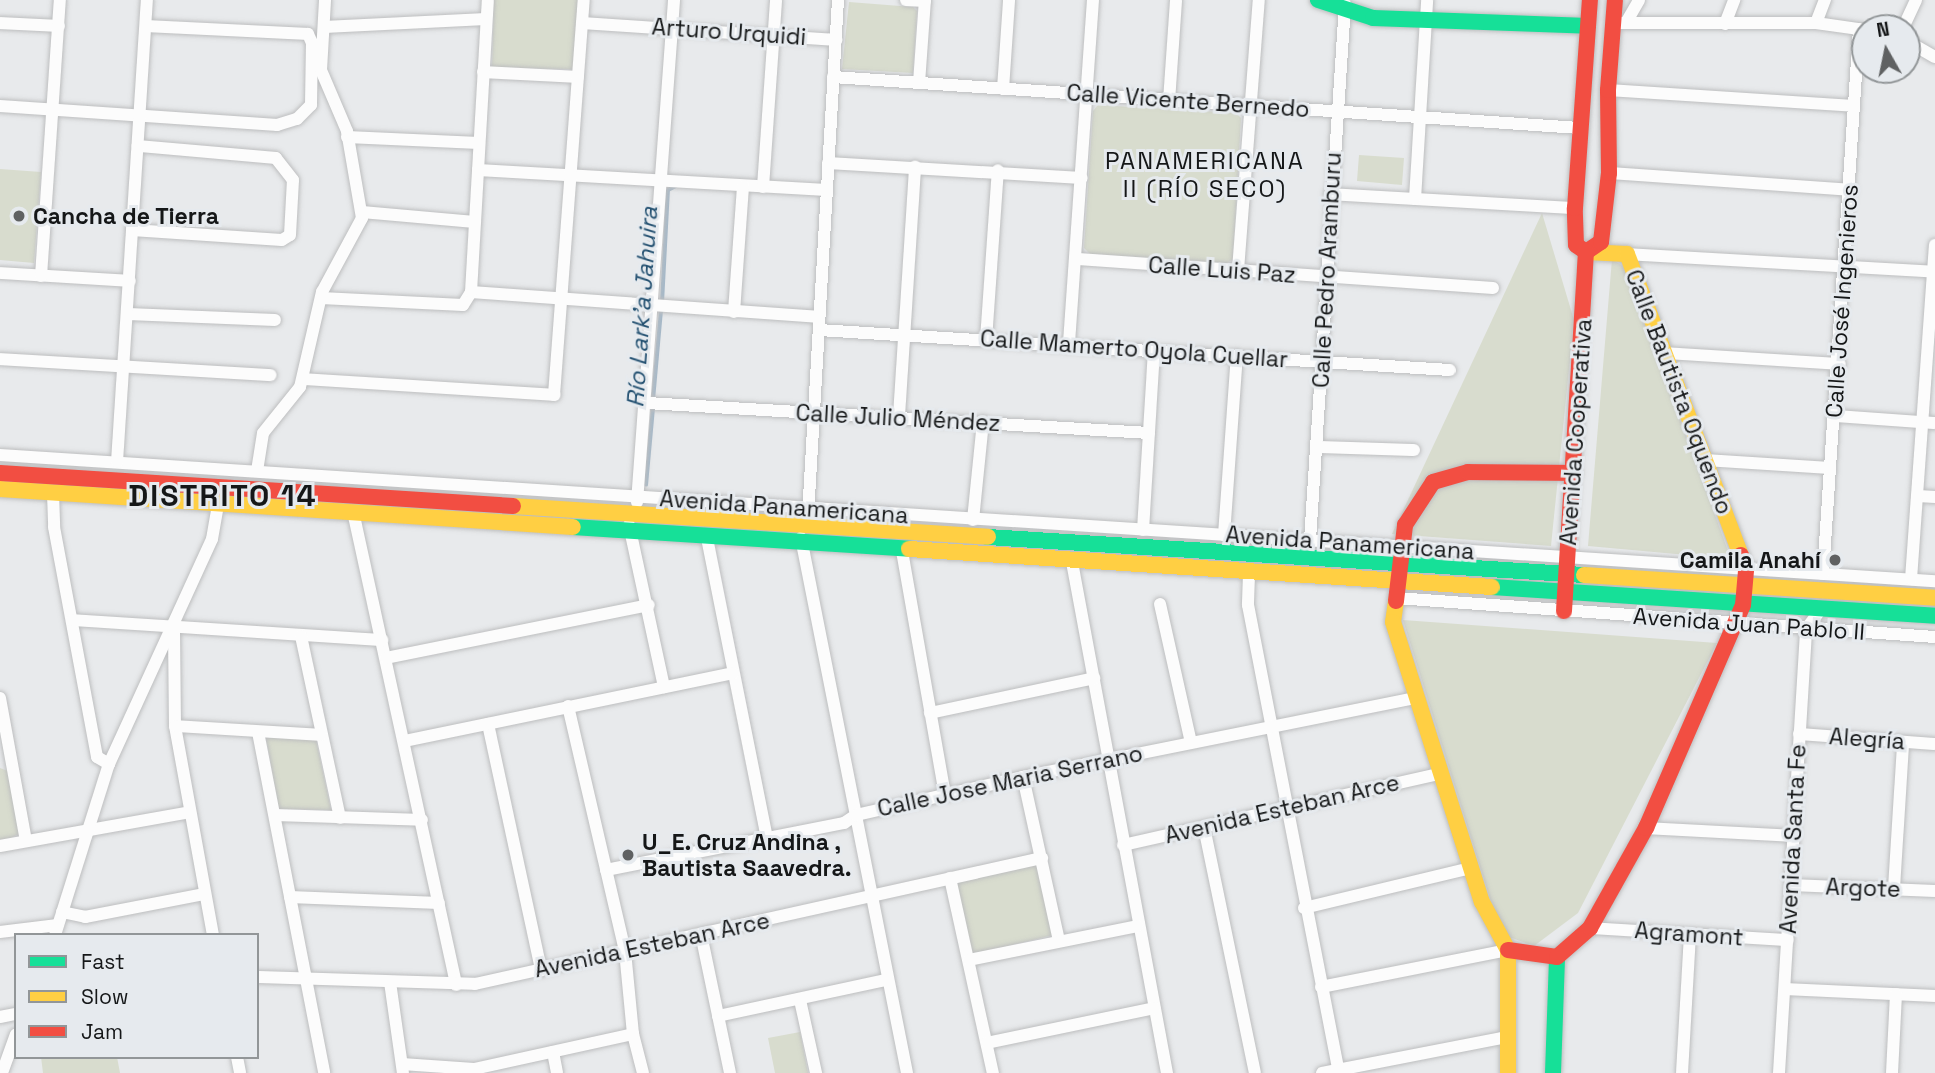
<!DOCTYPE html>
<meta charset="utf-8">
<style>
body{margin:0}
#map{position:relative;width:1935px;height:1073px;overflow:hidden;background:#e8eaec;font-family:"Space Grotesk",sans-serif}
div>[style]{position:absolute}
[style*='--x']{left:calc(var(--x)*1px);top:calc(var(--y)*1px);width:calc(var(--w)*1px);rotate:calc(var(--a)*1deg)}
.green>*{inset:0;background:#d8dcce}
.stream>*{height:3.5px;margin:-1.75px;padding:0 1.75px;transform-origin:1.75px;border-radius:1.75px;background:#a6b9c9}
.roads{filter:drop-shadow(0 0 2px #bdbebf) drop-shadow(0 0 2px #bdbebf)}
.street>*{height:12px;margin:-6px;padding:0 6px;transform-origin:6px;border-radius:6px;background:#fcfcfc}
.fast>*{height:16px;margin:-8px;padding:0 8px;transform-origin:8px;border-radius:8px;background:#16e098}
.slow>*{height:16px;margin:-8px;padding:0 8px;transform-origin:8px;border-radius:8px;background:#ffcf43}
.jam>*{height:16px;margin:-8px;padding:0 8px;transform-origin:8px;border-radius:8px;background:#f24e42}
.dots>*{width:19px;height:19px;translate:-50% -50%;box-sizing:border-box;border:4px solid #e6eaee;border-radius:50%}
span{translate:-50% -50%;white-space:nowrap;text-align:center;line-height:1.15;-webkit-text-stroke:6px #e6eaee;paint-order:stroke}
.street-label{font-size:23px;color:#151718}
.poi-label{font-size:23px;color:#151718;font-weight:700}
.left{translate:0 -50%;text-align:left}
.right{translate:-100% -50%;text-align:right}
.neighbourhood-label{font-size:24px;color:#151718;letter-spacing:2px}
.water-label{font-size:24px;color:#245171;font-style:italic}
.district-label{font-size:30px;color:#151718;font-weight:700;letter-spacing:2px}
.legend{position:absolute;left:14px;top:933px;width:245px;height:126px;box-sizing:border-box;background:#e6eaee;border:2px solid #929698;margin:0;padding:9px 12px;list-style:none;font-size:21px;color:#151718}
.legend li{display:flex;align-items:center;gap:14px;height:35px}
.legend b{width:35px;border:2px solid #929698}
.north{position:absolute;left:1851px;top:14px;width:70px;height:70px;box-sizing:border-box;background:#e6eaee;border:2px solid #929698;border-radius:50%;rotate:351deg;font-size:19px;font-weight:700;line-height:28px;text-align:center;color:#151718}
.north::after{content:'';display:block;margin:auto;width:24px;height:32px;background:#5f6162;clip-path:polygon(50% 0,100% 100%,50% 72%,0 100%)}
</style>
<div id="map">
<div class="green">
<div style="clip-path:polygon(494px 0,579px 0,574px 69px,492px 68px)"></div>
<div style="clip-path:polygon(849px 2px,913px 7px,917px 11px,913px 73px,842px 69px)"></div>
<div style="clip-path:polygon(1098px 105px,1236px 113px,1241px 118px,1233px 259px,1227px 263px,1090px 254px,1084px 248px,1093px 111px)"></div>
<div style="clip-path:polygon(1359px 155px,1404px 158px,1402px 185px,1357px 181px)"></div>
<div style="clip-path:polygon(0 169px,41px 172px,34px 263px,0 260px)"></div>
<div style="clip-path:polygon(1542px 213px,1574px 320px,1551px 546px,1392px 534px)"></div>
<div style="clip-path:polygon(1612px 259px,1624px 267px,1731px 559px,1588px 546px)"></div>
<div style="clip-path:polygon(1403px 620px,1717px 643px,1578px 913px,1534px 946px,1509px 937px,1492px 905px)"></div>
<div style="clip-path:polygon(266px 737px,316px 740px,331px 810px,279px 809px)"></div>
<div style="clip-path:polygon(0 768px,8px 771px,19px 834px,0 843px)"></div>
<div style="clip-path:polygon(1036px 863px,1053px 935px,971px 955px,954px 883px)"></div>
<div style="clip-path:polygon(800px 1032px,808px 1073px,775px 1073px,768px 1038px)"></div>
<div style="clip-path:polygon(41px 1057px,117px 1057px,120px 1073px,43px 1073px)"></div>
</div>
<div class="stream">
<div style="--x:662;--y:303;--w:113;--a:-87"></div>
<div style="--x:668;--y:190;--w:9;--a:-27"></div>
<div style="--x:653;--y:400;--w:90;--a:-84.9"></div>
<div style="--x:646;--y:485;--w:77;--a:-84.8"></div>
</div>
<div class="roads">
<div class="street">
<div style="--x:906;--y:0;--w:19;--a:3"></div>
<div style="--x:1627;--y:21;--w:24;--a:-60"></div>
<div style="--x:0;--y:23;--w:59;--a:2.9"></div>
<div style="--x:582;--y:23;--w:255;--a:3.8"></div>
<div style="--x:1613;--y:23;--w:203;--a:0"></div>
<div style="--x:1816;--y:23;--w:49;--a:8.1"></div>
<div style="--x:1816;--y:23;--w:25;--a:-69"></div>
<div style="--x:1725;--y:24;--w:26;--a:-69"></div>
<div style="--x:324;--y:27;--w:162;--a:-2.8"></div>
<div style="--x:1903;--y:28;--w:31;--a:-65"></div>
<div style="--x:1907;--y:41;--w:32;--a:30"></div>
<div style="--x:483;--y:72;--w:95;--a:3"></div>
<div style="--x:833;--y:77;--w:749;--a:3.91"></div>
<div style="--x:919;--y:83;--w:83;--a:-85.9"></div>
<div style="--x:1003;--y:89;--w:89;--a:-86.1"></div>
<div style="--x:1608;--y:90;--w:246;--a:3.7"></div>
<div style="--x:1169;--y:101;--w:101;--a:-86"></div>
<div style="--x:0;--y:106;--w:278;--a:3.9"></div>
<div style="--x:277;--y:125;--w:21;--a:-17"></div>
<div style="--x:297;--y:119;--w:20;--a:-45"></div>
<div style="--x:311;--y:105;--w:62;--a:-89.1"></div>
<div style="--x:312;--y:43;--w:10;--a:-114"></div>
<div style="--x:308;--y:34;--w:162;--a:-177.2"></div>
<div style="--x:347;--y:137;--w:132;--a:2.6"></div>
<div style="--x:828;--y:163;--w:254;--a:3.4"></div>
<div style="--x:478;--y:170;--w:349;--a:3.3"></div>
<div style="--x:1609;--y:173;--w:242;--a:4"></div>
<div style="--x:763;--y:187;--w:187;--a:-86"></div>
<div style="--x:1330;--y:194;--w:245;--a:3.3"></div>
<div style="--x:1415;--y:199;--w:199;--a:-86.5"></div>
<div style="--x:362;--y:212;--w:113;--a:5.1"></div>
<div style="--x:132;--y:230;--w:150;--a:3.8"></div>
<div style="--x:282;--y:240;--w:9;--a:-32"></div>
<div style="--x:290;--y:235;--w:55;--a:-86.9"></div>
<div style="--x:293;--y:180;--w:28;--a:-128"></div>
<div style="--x:276;--y:158;--w:139;--a:-175"></div>
<div style="--x:1627;--y:254;--w:309;--a:3.3"></div>
<div style="--x:1078;--y:259;--w:416;--a:4"></div>
<div style="--x:1238;--y:270;--w:271;--a:-85.6"></div>
<div style="--x:0;--y:273;--w:130;--a:3.5"></div>
<div style="--x:41;--y:276;--w:277;--a:-86.1"></div>
<div style="--x:471;--y:292;--w:347;--a:4.1"></div>
<div style="--x:321;--y:298;--w:142;--a:2.8"></div>
<div style="--x:463;--y:305;--w:15;--a:-58"></div>
<div style="--x:471;--y:292;--w:292;--a:-86.7"></div>
<div style="--x:734;--y:312;--w:126;--a:-85.9"></div>
<div style="--x:128;--y:314;--w:147;--a:2.3"></div>
<div style="--x:819;--y:330;--w:632;--a:3.63"></div>
<div style="--x:986;--y:340;--w:170;--a:-86"></div>
<div style="--x:1069;--y:343;--w:344;--a:-86"></div>
<div style="--x:1665;--y:353;--w:175;--a:3.6"></div>
<div style="--x:0;--y:359;--w:271;--a:3.4"></div>
<div style="--x:303;--y:379;--w:252;--a:3.6"></div>
<div style="--x:554;--y:395;--w:396;--a:-85.7"></div>
<div style="--x:647;--y:403;--w:503;--a:3.42"></div>
<div style="--x:899;--y:416;--w:250;--a:-86.3"></div>
<div style="--x:1835;--y:416;--w:100;--a:4"></div>
<div style="--x:1318;--y:447;--w:96;--a:1.8"></div>
<div style="--x:0;--y:455;--w:1939;--a:3.73"></div>
<div style="--x:1705;--y:460;--w:125;--a:3.7"></div>
<div style="--x:117;--y:462;--w:463;--a:-86.3"></div>
<div style="--x:257;--y:471;--w:38;--a:-81"></div>
<div style="--x:263;--y:433;--w:59;--a:-51.2"></div>
<div style="--x:300;--y:387;--w:98;--a:-77"></div>
<div style="--x:322;--y:292;--w:84;--a:-61.6"></div>
<div style="--x:362;--y:218;--w:88;--a:-99.8"></div>
<div style="--x:347;--y:131;--w:66;--a:-113.1"></div>
<div style="--x:321;--y:70;--w:70;--a:-86.7"></div>
<div style="--x:53;--y:493;--w:34;--a:88"></div>
<div style="--x:54;--y:527;--w:234;--a:79.4"></div>
<div style="--x:97;--y:757;--w:14;--a:30"></div>
<div style="--x:1918;--y:496;--w:17;--a:3"></div>
<div style="--x:637;--y:502;--w:503;--a:-85.78"></div>
<div style="--x:808;--y:515;--w:516;--a:-86.67"></div>
<div style="--x:354;--y:516;--w:480;--a:77.7"></div>
<div style="--x:973;--y:520;--w:99;--a:-84.2"></div>
<div style="--x:629;--y:525;--w:166;--a:77.8"></div>
<div style="--x:1143;--y:530;--w:180;--a:-86.5"></div>
<div style="--x:1224;--y:535;--w:180;--a:-85.9"></div>
<div style="--x:707;--y:538;--w:305;--a:78.7"></div>
<div style="--x:801;--y:538;--w:545;--a:78.79"></div>
<div style="--x:1310;--y:540;--w:537;--a:-86.26"></div>
<div style="--x:902;--y:551;--w:247;--a:80"></div>
<div style="--x:1072;--y:562;--w:520;--a:79.47"></div>
<div style="--x:1249;--y:574;--w:31;--a:92"></div>
<div style="--x:1248;--y:605;--w:477;--a:79"></div>
<div style="--x:1823;--y:574;--w:546;--a:-86.22"></div>
<div style="--x:1911;--y:579;--w:335;--a:-85.9"></div>
<div style="--x:1396;--y:598;--w:540;--a:4.14"></div>
<div style="--x:1160;--y:604;--w:142;--a:77.4"></div>
<div style="--x:72;--y:620;--w:311;--a:3.7"></div>
<div style="--x:174;--y:631;--w:95;--a:89.4"></div>
<div style="--x:175;--y:726;--w:212;--a:79.7"></div>
<div style="--x:301;--y:636;--w:186;--a:77.9"></div>
<div style="--x:386;--y:658;--w:268;--a:-11.4"></div>
<div style="--x:0;--y:698;--w:145;--a:79.7"></div>
<div style="--x:568;--y:706;--w:252;--a:76.9"></div>
<div style="--x:625;--y:951;--w:83;--a:84.5"></div>
<div style="--x:633;--y:1034;--w:40;--a:75.6"></div>
<div style="--x:930;--y:713;--w:168;--a:-12"></div>
<div style="--x:488;--y:724;--w:252;--a:77.8"></div>
<div style="--x:175;--y:726;--w:146;--a:3.5"></div>
<div style="--x:258;--y:732;--w:347;--a:79"></div>
<div style="--x:1799;--y:734;--w:136;--a:4.2"></div>
<div style="--x:405;--y:741;--w:335;--a:-11.7"></div>
<div style="--x:1023;--y:777;--w:168;--a:77.6"></div>
<div style="--x:275;--y:815;--w:147;--a:1.9"></div>
<div style="--x:1204;--y:827;--w:251;--a:78.3"></div>
<div style="--x:1646;--y:828;--w:148;--a:3.1"></div>
<div style="--x:1123;--y:845;--w:327;--a:-12.7"></div>
<div style="--x:0;--y:846;--w:193;--a:-10.1"></div>
<div style="--x:606;--y:870;--w:243;--a:-11.2"></div>
<div style="--x:844;--y:823;--w:14;--a:-34"></div>
<div style="--x:856;--y:815;--w:171;--a:-12.8"></div>
<div style="--x:1023;--y:777;--w:401;--a:-11.4"></div>
<div style="--x:950;--y:878;--w:200;--a:77.6"></div>
<div style="--x:1791;--y:885;--w:144;--a:2.4"></div>
<div style="--x:1894;--y:888;--w:145;--a:-86.4"></div>
<div style="--x:290;--y:897;--w:149;--a:2.3"></div>
<div style="--x:1304;--y:908;--w:172;--a:-13.5"></div>
<div style="--x:62;--y:912;--w:24;--a:12"></div>
<div style="--x:85;--y:917;--w:122;--a:-10.9"></div>
<div style="--x:1590;--y:928;--w:198;--a:3.5"></div>
<div style="--x:0;--y:932;--w:58;--a:-6.9"></div>
<div style="--x:701;--y:934;--w:142;--a:78.2"></div>
<div style="--x:55;--y:935;--w:179;--a:-72.5"></div>
<div style="--x:109;--y:764;--w:247;--a:-65.4"></div>
<div style="--x:212;--y:539;--w:35;--a:-80"></div>
<div style="--x:969;--y:960;--w:172;--a:-11.4"></div>
<div style="--x:257;--y:977;--w:218;--a:1.8"></div>
<div style="--x:475;--y:984;--w:581;--a:-12.53"></div>
<div style="--x:390;--y:982;--w:92;--a:81.9"></div>
<div style="--x:1321;--y:987;--w:191;--a:-11.2"></div>
<div style="--x:1785;--y:989;--w:150;--a:2.7"></div>
<div style="--x:800;--y:1000;--w:75;--a:77.6"></div>
<div style="--x:718;--y:1016;--w:172;--a:-12.1"></div>
<div style="--x:0;--y:1017;--w:16;--a:-11"></div>
<div style="--x:987;--y:1043;--w:171;--a:-11.8"></div>
<div style="--x:553;--y:1052;--w:21;--a:79"></div>
<div style="--x:237;--y:1057;--w:16;--a:79"></div>
<div style="--x:402;--y:1064;--w:72;--a:4"></div>
<div style="--x:474;--y:1069;--w:163;--a:-12.4"></div>
<div style="--x:2;--y:1073;--w:41;--a:-70.3"></div>
<div style="--x:1322;--y:1073;--w:189;--a:-11"></div>
<div style="--x:1682;--y:1073;--w:139;--a:-86.7"></div>
<div style="--x:1779;--y:1073;--w:445;--a:-86.5"></div>
<div style="--x:1806;--y:629;--w:25;--a:-53"></div>
<div style="--x:1892;--y:1073;--w:79;--a:-87.1"></div>
</div>
<div class="fast">
<div style="--x:1318;--y:0;--w:58;--a:18.1"></div>
<div style="--x:1373;--y:18;--w:215;--a:2.1"></div>
<div style="--x:573;--y:527;--w:337;--a:3.7"></div>
<div style="--x:988;--y:537;--w:597;--a:3.65"></div>
<div style="--x:1492;--y:587;--w:444;--a:3.7"></div>
<div style="--x:1553;--y:1073;--w:116;--a:-88"></div>
</div>
<div class="slow">
<div style="--x:1586;--y:252;--w:41;--a:2.8"></div>
<div style="--x:1627;--y:254;--w:322;--a:69.3"></div>
<div style="--x:0;--y:489;--w:574;--a:3.79"></div>
<div style="--x:513;--y:506;--w:476;--a:3.7"></div>
<div style="--x:909;--y:549;--w:584;--a:3.73"></div>
<div style="--x:1584;--y:575;--w:352;--a:3.7"></div>
<div style="--x:1396;--y:601;--w:21;--a:98"></div>
<div style="--x:1393;--y:622;--w:294;--a:72.4"></div>
<div style="--x:1482;--y:902;--w:55;--a:61.6"></div>
<div style="--x:1508;--y:950;--w:123;--a:90"></div>
</div>
<div class="jam">
<div style="--x:1586;--y:252;--w:18;--a:-34"></div>
<div style="--x:1601;--y:242;--w:69;--a:-83.4"></div>
<div style="--x:1609;--y:173;--w:83;--a:-90.7"></div>
<div style="--x:1608;--y:90;--w:90;--a:-85.6"></div>
<div style="--x:1586;--y:252;--w:12;--a:-145"></div>
<div style="--x:1576;--y:245;--w:37;--a:-92"></div>
<div style="--x:1575;--y:208;--w:209;--a:-85.9"></div>
<div style="--x:0;--y:473;--w:514;--a:3.68"></div>
<div style="--x:1396;--y:601;--w:77;--a:-83.2"></div>
<div style="--x:1405;--y:525;--w:51;--a:-56.9"></div>
<div style="--x:1433;--y:482;--w:36;--a:-16"></div>
<div style="--x:1468;--y:472;--w:106;--a:0.5"></div>
<div style="--x:1564;--y:611;--w:360;--a:-86.5"></div>
<div style="--x:1508;--y:950;--w:49;--a:8.1"></div>
<div style="--x:1557;--y:957;--w:44;--a:-41.3"></div>
<div style="--x:1590;--y:928;--w:115;--a:-60.8"></div>
<div style="--x:1646;--y:828;--w:243;--a:-66.5"></div>
<div style="--x:1743;--y:605;--w:36;--a:-85"></div>
<div style="--x:1746;--y:569;--w:15;--a:-110"></div>
</div>
</div>
<div class="dots">
<div style="left:19px;top:216px;background:#5f6162"></div>
<div style="left:1835px;top:560px;background:#5f6162"></div>
<div style="left:628px;top:855px;background:#5f6162"></div>
</div>
<div class="street-label">
<span style="left:729px;top:32px;rotate:4deg">Arturo Urquidi</span>
<span style="left:1188px;top:101px;rotate:4deg">Calle Vicente Bernedo</span>
<span style="left:1222px;top:270px;rotate:4deg">Calle Luis Paz</span>
<span style="left:1327px;top:270px;rotate:-87deg">Calle Pedro Aramburu</span>
<span style="left:1842px;top:301px;rotate:-86deg">Calle José Ingenieros</span>
<span style="left:1134px;top:349px;rotate:4deg">Calle Mamerto Oyola Cuellar</span>
<span style="left:1679px;top:392px;rotate:69deg">Calle Bautista Oquendo</span>
<span style="left:898px;top:418px;rotate:3deg">Calle Julio Méndez</span>
<span style="left:1576px;top:432px;rotate:-86deg">Avenida Cooperativa</span>
<span style="left:784px;top:507px;rotate:4deg">Avenida Panamericana</span>
<span style="left:1350px;top:543px;rotate:4deg">Avenida Panamericana</span>
<span style="left:1749px;top:624px;rotate:4deg">Avenida Juan Pablo II</span>
<span style="left:1867px;top:739px;rotate:4deg">Alegría</span>
<span style="left:1010px;top:781px;rotate:-12deg">Calle Jose Maria Serrano</span>
<span style="left:1282px;top:809px;rotate:-13deg">Avenida Esteban Arce</span>
<span style="left:1793px;top:839px;rotate:-87deg">Avenida Santa Fe</span>
<span style="left:1863px;top:888px;rotate:2deg">Argote</span>
<span style="left:1689px;top:934px;rotate:4deg">Agramont</span>
<span style="left:652px;top:945px;rotate:-12deg">Avenida Esteban Arce</span>
</div>
<div class="poi-label">
<span class="left" style="left:33px;top:216px">Cancha de Tierra</span>
<span class="right" style="left:1821px;top:560px">Camila Anahí</span>
<span class="left" style="left:642px;top:855px">U_E. Cruz Andina ,<br>Bautista Saavedra.</span>
</div>
<div class="neighbourhood-label">
<span style="left:1205px;top:175px">PANAMERICANA<br>II (RÍO SECO)</span>
</div>
<div class="water-label">
<span style="left:642px;top:307px;rotate:-86deg">Río Lark’a Jahuira</span>
</div>
<div class="district-label">
<span style="left:223px;top:496px">DISTRITO 14</span>
</div>
<ul class="legend">
<li><b style="height:9px;background:#16e098"></b>Fast</li>
<li><b style="height:9px;background:#ffcf43"></b>Slow</li>
<li><b style="height:9px;background:#f24e42"></b>Jam</li>
</ul>
<div class="north">N</div>
</div>
